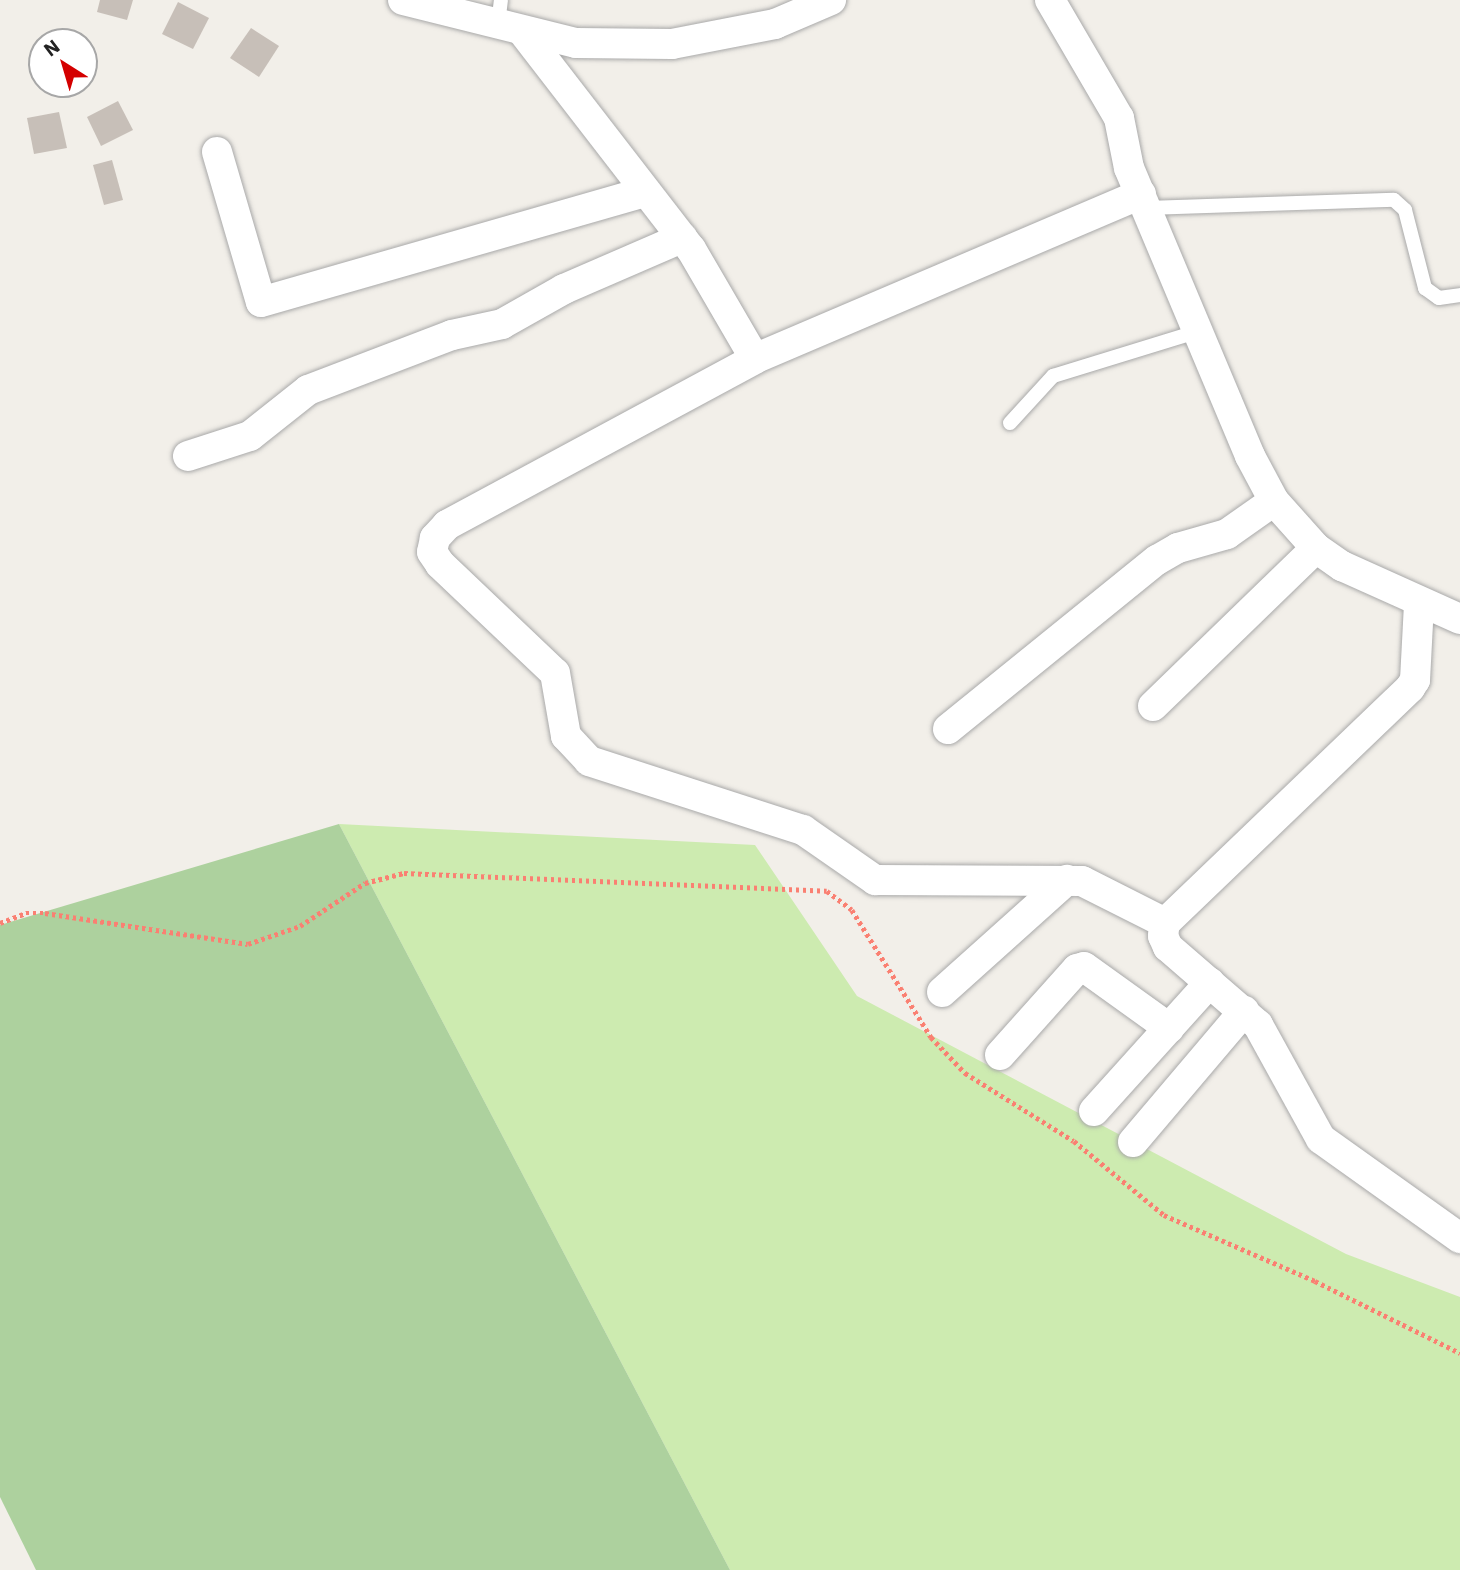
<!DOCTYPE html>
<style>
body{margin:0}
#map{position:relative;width:1460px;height:1570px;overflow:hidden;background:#f2efe9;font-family:"IBM Plex Sans",sans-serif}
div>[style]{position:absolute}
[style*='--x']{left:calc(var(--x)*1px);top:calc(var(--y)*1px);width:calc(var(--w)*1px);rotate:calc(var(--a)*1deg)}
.grass>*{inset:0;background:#cdebb0}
.forest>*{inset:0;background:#add19e}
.building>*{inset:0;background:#c7bfb8}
.path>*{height:4.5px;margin-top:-2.25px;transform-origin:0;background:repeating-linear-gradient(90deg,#fa8072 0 3.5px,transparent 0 7px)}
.roads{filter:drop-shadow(0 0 2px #a9a9a9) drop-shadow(0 0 2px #a9a9a9)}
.lane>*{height:14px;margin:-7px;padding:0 7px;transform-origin:7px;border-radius:7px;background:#fff}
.street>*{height:30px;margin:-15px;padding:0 15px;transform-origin:15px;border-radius:15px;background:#fff}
span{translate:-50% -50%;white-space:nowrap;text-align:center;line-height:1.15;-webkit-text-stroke:5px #fff;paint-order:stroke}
.north{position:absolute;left:28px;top:28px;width:70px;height:70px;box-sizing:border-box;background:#fff;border:2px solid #a7a7a7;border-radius:50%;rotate:323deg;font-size:19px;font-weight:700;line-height:28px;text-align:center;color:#222}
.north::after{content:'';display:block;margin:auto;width:24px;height:32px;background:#d40000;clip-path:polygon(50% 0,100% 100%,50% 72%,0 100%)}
</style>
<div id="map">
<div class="grass">
<div style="clip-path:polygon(339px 824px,755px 845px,857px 996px,1346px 1254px,1460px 1297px,1460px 1570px,730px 1570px)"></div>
</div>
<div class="forest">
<div style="clip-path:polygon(339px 824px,730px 1570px,36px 1570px,0 1497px,0 925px)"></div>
</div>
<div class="building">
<div style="clip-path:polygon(100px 0,133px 0,127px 20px,97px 12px)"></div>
<div style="clip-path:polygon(178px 2px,209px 18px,193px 49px,162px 34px)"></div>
<div style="clip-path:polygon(251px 28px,279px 46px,259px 77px,230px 58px)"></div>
<div style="clip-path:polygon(118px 101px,133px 130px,101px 146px,87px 117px)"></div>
<div style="clip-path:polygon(59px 112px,67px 148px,34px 154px,27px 118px)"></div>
<div style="clip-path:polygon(112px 160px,123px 200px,104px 205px,93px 165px)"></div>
</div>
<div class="path">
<div style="--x:0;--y:923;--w:28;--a:-21"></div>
<div style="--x:26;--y:913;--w:19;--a:0"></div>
<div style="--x:45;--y:913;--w:205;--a:8.7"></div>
<div style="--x:248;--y:944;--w:55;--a:-19.1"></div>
<div style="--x:300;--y:926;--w:78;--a:-33.5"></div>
<div style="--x:365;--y:883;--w:40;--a:-14.4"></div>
<div style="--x:404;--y:873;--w:423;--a:2.4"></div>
<div style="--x:827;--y:891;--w:31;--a:37"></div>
<div style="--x:852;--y:910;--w:150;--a:58.1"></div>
<div style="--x:931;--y:1037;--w:50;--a:46.6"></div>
<div style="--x:965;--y:1073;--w:128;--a:32"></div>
<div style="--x:1074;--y:1141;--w:117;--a:39.4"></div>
<div style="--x:1164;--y:1215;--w:165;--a:23.6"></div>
<div style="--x:1315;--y:1281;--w:162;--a:26.4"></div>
</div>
<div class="roads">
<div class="lane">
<div style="--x:498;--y:24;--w:24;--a:-83"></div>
<div style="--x:1147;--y:208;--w:247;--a:-1.9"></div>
<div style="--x:1394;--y:200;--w:15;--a:42"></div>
<div style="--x:1405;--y:210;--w:81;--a:75.6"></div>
<div style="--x:1425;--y:288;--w:17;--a:36"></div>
<div style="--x:1439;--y:298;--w:21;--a:-8"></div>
<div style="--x:1010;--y:423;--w:64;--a:-47.5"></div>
<div style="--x:1053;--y:376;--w:153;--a:-17.1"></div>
</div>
<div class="street">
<div style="--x:403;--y:0;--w:178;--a:14"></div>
<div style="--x:576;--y:43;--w:96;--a:0.6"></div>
<div style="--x:672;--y:44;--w:105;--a:-11"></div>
<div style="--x:775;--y:24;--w:61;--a:-23.2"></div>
<div style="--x:1050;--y:0;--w:137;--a:59.7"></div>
<div style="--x:1119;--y:118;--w:51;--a:78.7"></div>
<div style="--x:1129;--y:168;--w:312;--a:67.2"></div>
<div style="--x:1250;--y:456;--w:51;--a:61.9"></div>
<div style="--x:1274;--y:501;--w:63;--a:48.2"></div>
<div style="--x:1316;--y:548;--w:32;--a:35"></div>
<div style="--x:1342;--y:566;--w:129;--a:24.2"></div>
<div style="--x:523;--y:32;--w:274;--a:52.3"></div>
<div style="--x:691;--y:249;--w:127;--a:59.8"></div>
<div style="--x:217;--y:152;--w:156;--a:73.7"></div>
<div style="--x:261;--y:302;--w:399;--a:-16"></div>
<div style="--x:1141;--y:194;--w:420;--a:156.9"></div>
<div style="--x:755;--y:359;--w:350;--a:151.7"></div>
<div style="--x:447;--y:525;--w:18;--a:133"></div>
<div style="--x:435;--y:538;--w:14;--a:102"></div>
<div style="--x:432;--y:552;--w:14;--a:56"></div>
<div style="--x:440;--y:564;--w:158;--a:43.5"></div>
<div style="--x:555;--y:673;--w:64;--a:80.1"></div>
<div style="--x:566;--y:736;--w:34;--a:47"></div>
<div style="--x:589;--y:761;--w:225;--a:17.9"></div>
<div style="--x:803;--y:830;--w:88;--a:34.8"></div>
<div style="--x:875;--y:880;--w:207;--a:0.3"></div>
<div style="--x:1082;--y:881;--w:93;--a:26.8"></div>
<div style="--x:188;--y:456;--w:65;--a:-17.9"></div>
<div style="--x:250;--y:436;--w:74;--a:-38.4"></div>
<div style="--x:308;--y:390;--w:154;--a:-20.9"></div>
<div style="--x:452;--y:335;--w:51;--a:-12.4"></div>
<div style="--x:502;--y:324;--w:71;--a:-29.4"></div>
<div style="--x:564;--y:289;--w:129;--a:-23.4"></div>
<div style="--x:1419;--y:604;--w:76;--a:93"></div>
<div style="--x:1415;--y:680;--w:9;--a:122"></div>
<div style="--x:1410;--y:688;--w:339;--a:136.2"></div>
<div style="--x:1165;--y:923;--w:13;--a:99"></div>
<div style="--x:1163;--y:936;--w:12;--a:66"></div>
<div style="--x:1168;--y:947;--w:119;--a:40.9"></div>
<div style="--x:1258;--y:1025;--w:130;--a:61.1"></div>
<div style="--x:1321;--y:1139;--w:171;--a:35.5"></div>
<div style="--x:1153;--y:706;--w:227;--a:-44.1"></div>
<div style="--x:948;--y:729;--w:269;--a:-39"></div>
<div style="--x:1157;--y:560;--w:24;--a:-30"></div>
<div style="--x:1178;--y:548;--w:51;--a:-15.9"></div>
<div style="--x:1227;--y:534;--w:57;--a:-35.1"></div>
<div style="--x:942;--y:992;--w:168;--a:-41.9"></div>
<div style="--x:1000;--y:1055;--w:115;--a:-48.2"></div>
<div style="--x:1077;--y:969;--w:7;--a:-16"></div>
<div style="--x:1084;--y:967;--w:105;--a:35.7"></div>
<div style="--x:1094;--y:1111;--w:173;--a:-48"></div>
<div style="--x:1133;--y:1142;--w:172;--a:-49.7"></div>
</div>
</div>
<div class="north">N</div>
</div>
